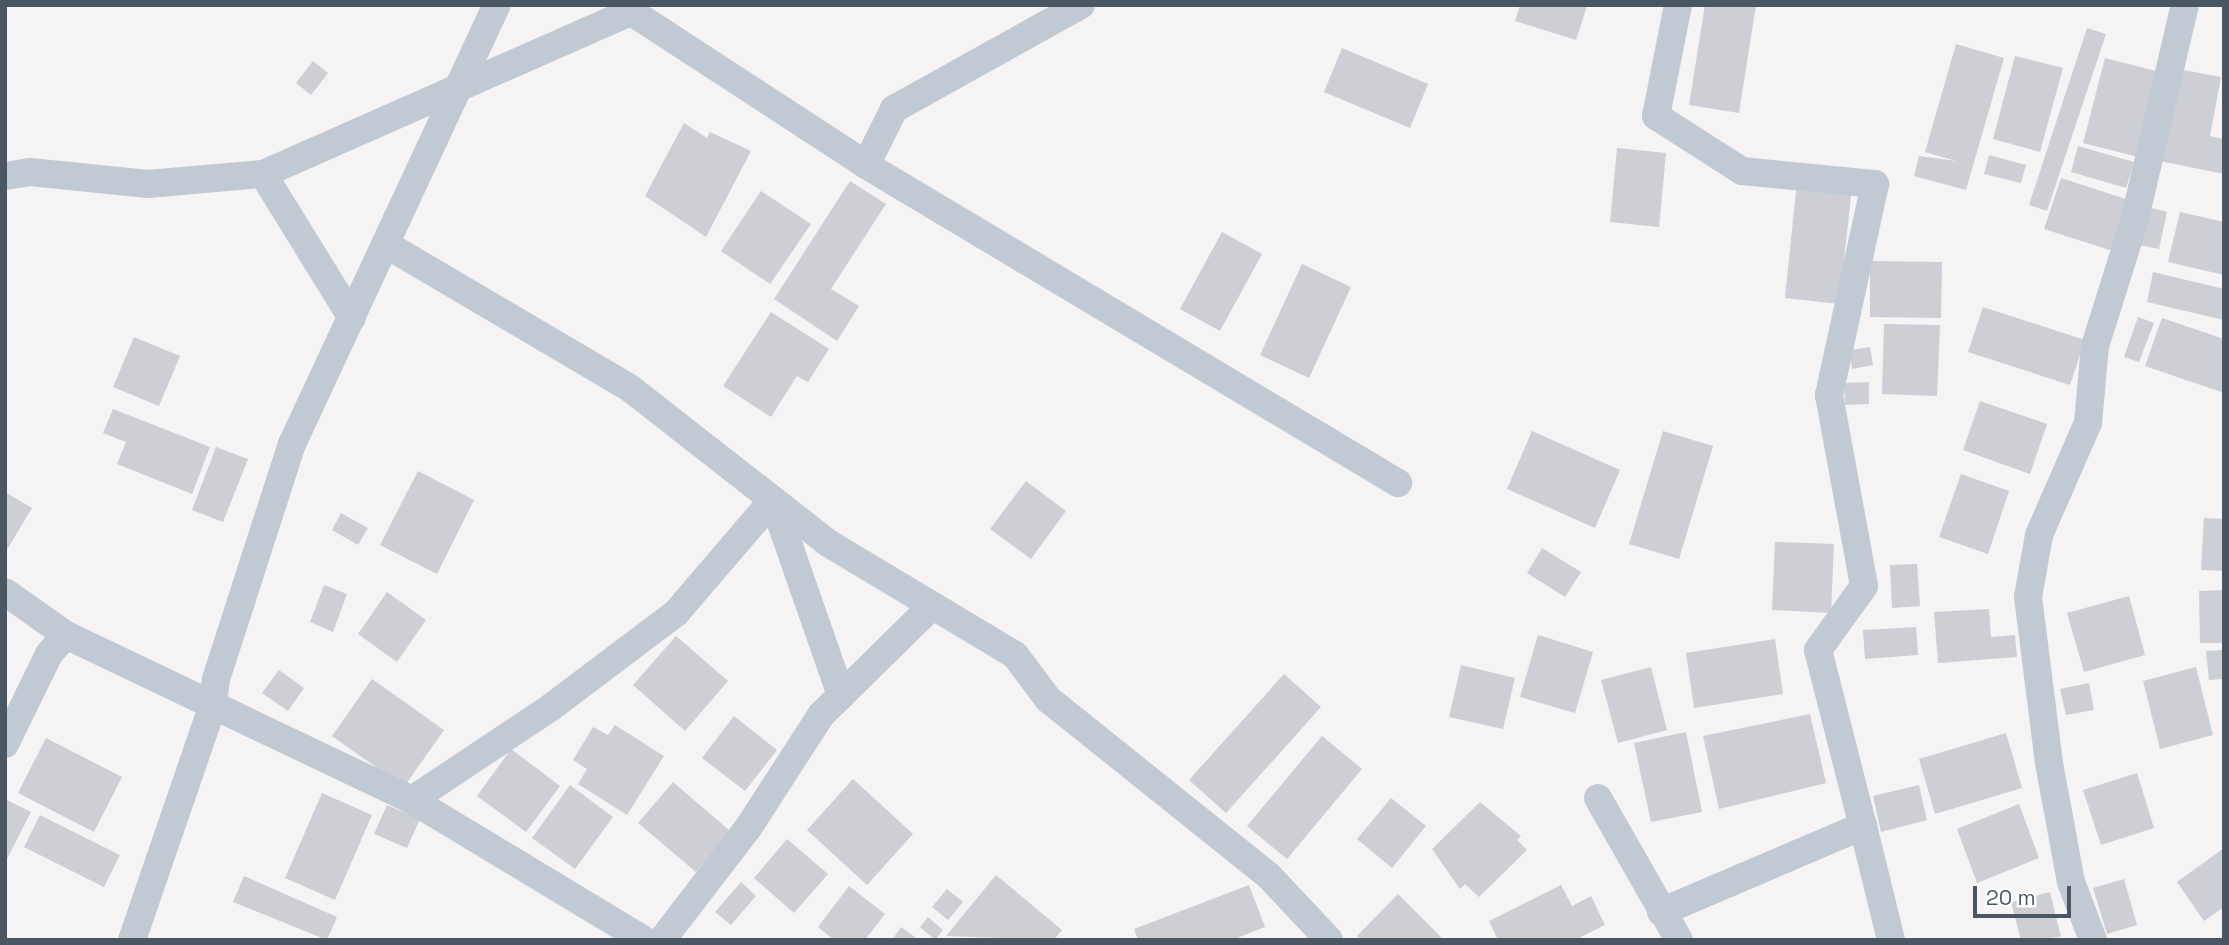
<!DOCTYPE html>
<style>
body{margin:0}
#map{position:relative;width:2229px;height:945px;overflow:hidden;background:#f5f3f3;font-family:"Space Grotesk",sans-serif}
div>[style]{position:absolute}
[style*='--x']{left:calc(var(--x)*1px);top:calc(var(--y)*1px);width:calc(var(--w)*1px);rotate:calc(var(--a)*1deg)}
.building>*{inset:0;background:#cdcfd5}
.street>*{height:28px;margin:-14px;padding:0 14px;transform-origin:14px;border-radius:14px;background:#c1cad2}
span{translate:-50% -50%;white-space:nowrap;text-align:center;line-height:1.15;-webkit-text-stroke:6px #fff;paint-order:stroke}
.frame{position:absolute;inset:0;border:7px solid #4a5661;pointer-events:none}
.scale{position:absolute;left:1973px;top:886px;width:98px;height:32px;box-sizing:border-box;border:4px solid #4a5661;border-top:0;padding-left:9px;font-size:21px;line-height:24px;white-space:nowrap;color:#4a5661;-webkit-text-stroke:5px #fff;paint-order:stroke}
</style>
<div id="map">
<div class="building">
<div style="clip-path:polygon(1520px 5px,1585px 5px,1587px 6px,1576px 40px,1515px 21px)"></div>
<div style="clip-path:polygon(1705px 5px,1756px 5px,1739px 113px,1689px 105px)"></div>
<div style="clip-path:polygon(2087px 28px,2106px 34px,2047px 211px,2029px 205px)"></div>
<div style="clip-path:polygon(1956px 44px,2004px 58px,1966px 190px,1914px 176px,1919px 156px,1956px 161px,1925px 152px)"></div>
<div style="clip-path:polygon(1342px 48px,1428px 84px,1410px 128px,1324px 92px)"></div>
<div style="clip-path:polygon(2015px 56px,2063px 68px,2040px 152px,1993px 139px)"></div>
<div style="clip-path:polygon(2105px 58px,2160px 72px,2138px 157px,2083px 143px)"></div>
<div style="clip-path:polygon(313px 61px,328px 73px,311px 95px,296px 83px)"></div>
<div style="clip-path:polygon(2173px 68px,2221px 77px,2210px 136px,2224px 139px,2224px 174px,2155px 160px)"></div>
<div style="clip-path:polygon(684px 123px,707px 138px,710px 132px,751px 151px,706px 237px,645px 196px)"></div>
<div style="clip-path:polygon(2078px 146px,2134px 162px,2126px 188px,2071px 172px)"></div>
<div style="clip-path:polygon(1617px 148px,1666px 153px,1659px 227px,1610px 222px)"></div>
<div style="clip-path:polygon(1989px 155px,2026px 165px,2021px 183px,1984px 174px)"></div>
<div style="clip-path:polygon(2061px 178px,2132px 201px,2116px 252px,2044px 229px)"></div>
<div style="clip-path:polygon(850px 181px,886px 204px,831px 289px,859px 306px,837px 341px,774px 299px)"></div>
<div style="clip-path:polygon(1797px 182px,1852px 188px,1839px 304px,1785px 298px)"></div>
<div style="clip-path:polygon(761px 191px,811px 224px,770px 284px,721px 251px)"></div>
<div style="clip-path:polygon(2148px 207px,2167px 212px,2159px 249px,2139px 245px)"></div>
<div style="clip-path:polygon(2180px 212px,2224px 222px,2224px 275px,2168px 262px)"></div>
<div style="clip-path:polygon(1222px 232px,1262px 254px,1220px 331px,1180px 309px)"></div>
<div style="clip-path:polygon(1870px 261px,1942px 262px,1941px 318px,1870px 317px)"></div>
<div style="clip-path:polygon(1302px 264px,1351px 287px,1309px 378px,1260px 355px)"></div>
<div style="clip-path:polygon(2153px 272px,2224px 289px,2224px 320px,2147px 302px)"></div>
<div style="clip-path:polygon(1983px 307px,2085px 340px,2070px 385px,1968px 352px)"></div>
<div style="clip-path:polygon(771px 312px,829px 349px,808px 382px,797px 376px,771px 417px,723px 386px)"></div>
<div style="clip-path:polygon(2138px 317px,2154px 323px,2139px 362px,2124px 357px)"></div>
<div style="clip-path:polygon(2162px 318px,2224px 339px,2224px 393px,2145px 366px)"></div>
<div style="clip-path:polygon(1884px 324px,1940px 325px,1937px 396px,1882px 394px)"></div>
<div style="clip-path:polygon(134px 337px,180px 356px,159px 406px,113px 387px)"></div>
<div style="clip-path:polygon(1870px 347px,1873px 365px,1852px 369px,1850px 350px)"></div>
<div style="clip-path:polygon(1869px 382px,1869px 404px,1845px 405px,1844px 383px)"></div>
<div style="clip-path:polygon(1980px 401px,2047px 424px,2030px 474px,1963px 450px)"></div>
<div style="clip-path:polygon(113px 409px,210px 447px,192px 494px,117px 464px,126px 442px,103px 433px)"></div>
<div style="clip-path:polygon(1532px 431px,1620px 470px,1595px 528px,1507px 489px)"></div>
<div style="clip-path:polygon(1663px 431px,1713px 446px,1679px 559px,1629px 544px)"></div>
<div style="clip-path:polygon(216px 447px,248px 459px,223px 522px,192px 510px)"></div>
<div style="clip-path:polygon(418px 471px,474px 500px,437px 574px,380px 545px)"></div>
<div style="clip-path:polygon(1961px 474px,2009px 491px,1988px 554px,1939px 537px)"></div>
<div style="clip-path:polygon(1026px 481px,1066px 511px,1031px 559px,990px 529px)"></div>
<div style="clip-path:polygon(5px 492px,32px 508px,5px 553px)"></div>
<div style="clip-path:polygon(341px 513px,368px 528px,358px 545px,332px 530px)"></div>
<div style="clip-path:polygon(2204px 518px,2224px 519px,2224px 571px,2201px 570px)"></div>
<div style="clip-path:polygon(1775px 542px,1834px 544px,1831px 613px,1772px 610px)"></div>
<div style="clip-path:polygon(1542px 548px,1581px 572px,1565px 597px,1527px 573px)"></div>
<div style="clip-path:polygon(1917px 564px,1920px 606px,1892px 608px,1890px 565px)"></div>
<div style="clip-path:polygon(324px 585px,347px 594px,333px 632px,310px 622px)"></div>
<div style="clip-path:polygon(2224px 590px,2224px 643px,2200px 643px,2199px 591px)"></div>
<div style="clip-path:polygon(387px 592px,426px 620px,397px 662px,358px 634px)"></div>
<div style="clip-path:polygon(2129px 596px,2145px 655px,2084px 672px,2067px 613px)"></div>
<div style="clip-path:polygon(1989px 609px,1991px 637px,2015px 635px,2017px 657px,1938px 663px,1934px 612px)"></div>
<div style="clip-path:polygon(1916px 627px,1918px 655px,1865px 659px,1863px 630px)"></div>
<div style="clip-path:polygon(1538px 635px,1593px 652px,1575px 713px,1520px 697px)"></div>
<div style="clip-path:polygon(676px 636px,728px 681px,685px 731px,633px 685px)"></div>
<div style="clip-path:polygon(1775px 639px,1783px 694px,1694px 708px,1686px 653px)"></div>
<div style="clip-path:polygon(2224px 650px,2224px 679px,2209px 680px,2206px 651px)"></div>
<div style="clip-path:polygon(1461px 665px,1515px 678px,1503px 729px,1449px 717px)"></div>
<div style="clip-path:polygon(1651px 667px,1667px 730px,1618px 743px,1601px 680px)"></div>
<div style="clip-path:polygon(2196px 667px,2213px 735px,2160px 749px,2143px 681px)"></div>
<div style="clip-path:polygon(279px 670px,304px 688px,288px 711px,262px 693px)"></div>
<div style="clip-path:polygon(1284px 674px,1321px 707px,1226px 813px,1189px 780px)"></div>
<div style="clip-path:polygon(372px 679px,444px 730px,404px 787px,332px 736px)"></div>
<div style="clip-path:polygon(2089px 683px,2094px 710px,2066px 715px,2060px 689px)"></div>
<div style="clip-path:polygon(1810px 714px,1826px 783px,1719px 809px,1703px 736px)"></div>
<div style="clip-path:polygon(734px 716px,777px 750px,745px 791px,702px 758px)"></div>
<div style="clip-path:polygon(615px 725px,664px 756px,627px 815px,578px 784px,587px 769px,573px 760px,593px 727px,608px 735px)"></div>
<div style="clip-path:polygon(1686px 732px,1702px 812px,1651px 822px,1634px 743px)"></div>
<div style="clip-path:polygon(2006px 733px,2022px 788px,1935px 814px,1919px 759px)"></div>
<div style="clip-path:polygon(1322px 736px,1362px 769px,1287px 859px,1247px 826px)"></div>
<div style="clip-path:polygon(46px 738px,122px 777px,94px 832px,18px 793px)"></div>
<div style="clip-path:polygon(511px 749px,560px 786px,526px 832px,477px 796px)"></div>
<div style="clip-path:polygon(2137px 773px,2154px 828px,2101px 845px,2083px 790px)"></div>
<div style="clip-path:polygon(853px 779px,913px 834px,867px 885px,807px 830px)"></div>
<div style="clip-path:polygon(673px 782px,730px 831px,696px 872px,638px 823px)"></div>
<div style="clip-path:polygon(570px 785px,613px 817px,575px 869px,532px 838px)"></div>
<div style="clip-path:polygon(1919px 785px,1927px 820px,1881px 832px,1873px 796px)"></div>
<div style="clip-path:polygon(322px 793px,372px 815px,335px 900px,285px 878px)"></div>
<div style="clip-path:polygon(1391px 798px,1426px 826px,1392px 868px,1357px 839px)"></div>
<div style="clip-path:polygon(5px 799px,31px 812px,5px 863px)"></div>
<div style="clip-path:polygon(1480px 802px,1521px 836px,1517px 840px,1527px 850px,1479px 897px,1465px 884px,1460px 889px,1432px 849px)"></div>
<div style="clip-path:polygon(2019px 804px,2039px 858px,1977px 883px,1957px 829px)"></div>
<div style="clip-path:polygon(387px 805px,420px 819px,407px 848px,374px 834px)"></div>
<div style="clip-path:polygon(40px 815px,120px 855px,104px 887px,24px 847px)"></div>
<div style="clip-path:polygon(787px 839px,828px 874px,794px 913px,754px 878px)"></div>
<div style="clip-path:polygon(2224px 848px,2224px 907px,2204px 921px,2177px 882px)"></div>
<div style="clip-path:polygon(996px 875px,1062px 930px,1054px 940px,946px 936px)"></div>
<div style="clip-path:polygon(244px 876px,337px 917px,327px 940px,233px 902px)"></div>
<div style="clip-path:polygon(2124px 879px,2137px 925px,2107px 934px,2093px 888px)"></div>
<div style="clip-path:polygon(741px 882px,756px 896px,731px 925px,715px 912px)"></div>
<div style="clip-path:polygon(1249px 885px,1265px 927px,1232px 940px,1138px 940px,1134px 929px)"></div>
<div style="clip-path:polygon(1561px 885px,1572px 906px,1591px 896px,1605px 925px,1575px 940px,1498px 940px,1489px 921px)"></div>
<div style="clip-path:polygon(849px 886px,885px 914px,865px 940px,834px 940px,818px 927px)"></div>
<div style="clip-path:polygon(947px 889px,963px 902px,948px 920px,932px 907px)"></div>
<div style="clip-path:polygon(2050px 892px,2061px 937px,2021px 940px,2011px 902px)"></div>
<div style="clip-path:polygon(1398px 894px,1444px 940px,1361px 940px,1357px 936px)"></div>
<div style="clip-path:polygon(928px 917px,943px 930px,935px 940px,920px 927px)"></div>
<div style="clip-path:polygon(901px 927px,919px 940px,892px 940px)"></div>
</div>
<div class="street">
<div style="--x:621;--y:5;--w:293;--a:33.1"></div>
<div style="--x:866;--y:165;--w:620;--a:30.87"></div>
<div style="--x:1678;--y:5;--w:113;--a:101.2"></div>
<div style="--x:1656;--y:116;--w:102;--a:32.6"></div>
<div style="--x:1742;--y:171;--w:134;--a:5.6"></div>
<div style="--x:1875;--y:184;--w:216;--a:102.3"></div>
<div style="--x:1829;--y:395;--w:194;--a:79.6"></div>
<div style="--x:1864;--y:586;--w:79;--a:125.7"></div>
<div style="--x:1818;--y:650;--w:182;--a:75.7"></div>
<div style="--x:866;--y:165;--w:63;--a:-63.4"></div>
<div style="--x:894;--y:109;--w:214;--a:-29.1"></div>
<div style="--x:263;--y:174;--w:403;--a:-23.8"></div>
<div style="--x:5;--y:176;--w:25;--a:-9"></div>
<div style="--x:30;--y:172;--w:119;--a:5.8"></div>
<div style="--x:148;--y:184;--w:115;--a:-5"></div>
<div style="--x:263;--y:174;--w:169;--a:58.3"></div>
<div style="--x:387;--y:245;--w:283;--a:30.5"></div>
<div style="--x:631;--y:389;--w:250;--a:38"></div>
<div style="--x:828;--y:543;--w:218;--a:30.9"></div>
<div style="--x:1015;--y:655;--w:55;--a:53.1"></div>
<div style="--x:1048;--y:699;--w:282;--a:38.7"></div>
<div style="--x:1268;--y:875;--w:89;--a:46.8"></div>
<div style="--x:773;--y:500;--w:207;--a:70.8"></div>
<div style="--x:5;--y:592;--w:75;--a:35.2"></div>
<div style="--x:5;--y:744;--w:100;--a:-63.9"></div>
<div style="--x:49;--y:654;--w:25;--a:-48"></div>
<div style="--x:66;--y:635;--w:383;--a:25.5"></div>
<div style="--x:412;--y:800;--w:271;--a:31.1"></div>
<div style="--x:1598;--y:798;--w:163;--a:60.3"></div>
<div style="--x:412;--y:800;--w:166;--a:-33.7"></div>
<div style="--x:550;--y:708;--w:158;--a:-37"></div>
<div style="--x:676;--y:613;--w:149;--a:-49.4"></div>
<div style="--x:1661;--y:912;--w:220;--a:-23.1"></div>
<div style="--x:1863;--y:826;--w:117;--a:76.2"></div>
<div style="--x:132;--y:940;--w:245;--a:-71"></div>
<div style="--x:212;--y:708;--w:29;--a:-82"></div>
<div style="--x:216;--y:679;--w:247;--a:-72.1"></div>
<div style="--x:292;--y:444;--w:485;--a:-65"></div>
<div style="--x:662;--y:940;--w:141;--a:-52.5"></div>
<div style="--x:748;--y:828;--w:135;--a:-57.1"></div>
<div style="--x:821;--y:715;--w:156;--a:-44.5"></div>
<div style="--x:2093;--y:940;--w:62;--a:-110.8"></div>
<div style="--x:2071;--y:882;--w:121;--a:-100.5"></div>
<div style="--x:2049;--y:763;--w:167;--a:-97.2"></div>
<div style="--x:2028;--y:597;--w:63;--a:-79.9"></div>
<div style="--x:2039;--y:535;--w:122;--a:-66.4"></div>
<div style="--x:2088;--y:423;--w:77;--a:-84.8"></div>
<div style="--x:2095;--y:346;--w:130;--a:-72.5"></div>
<div style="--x:2134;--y:222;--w:223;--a:-76.8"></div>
</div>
<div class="frame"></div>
<div class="scale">20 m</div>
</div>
